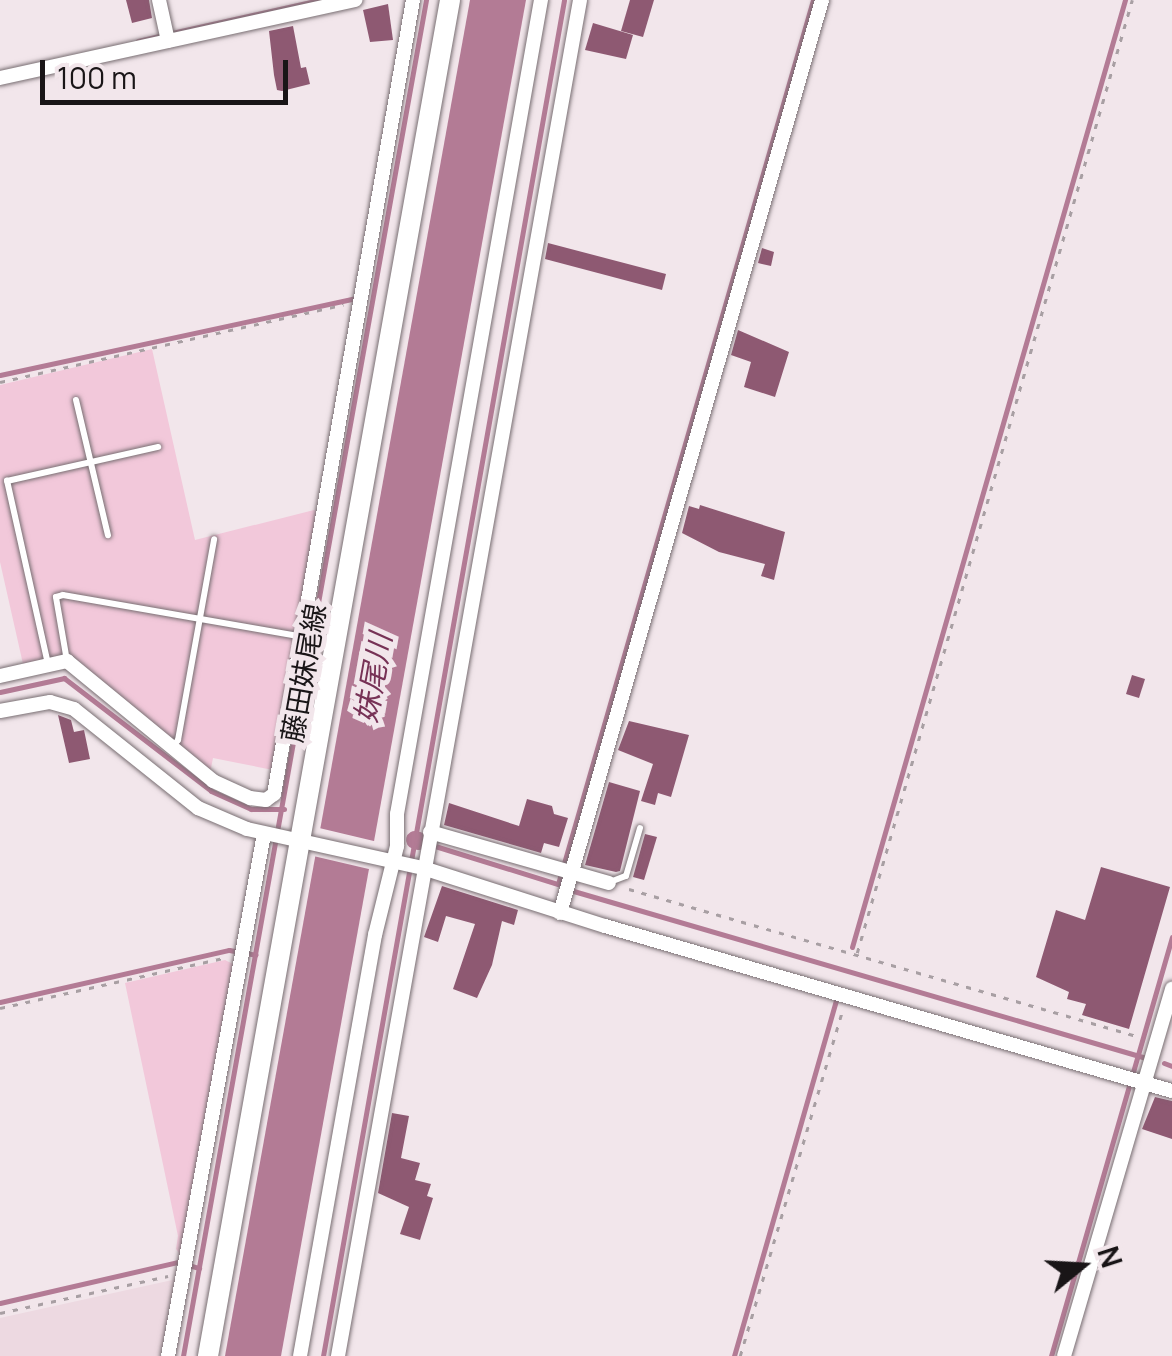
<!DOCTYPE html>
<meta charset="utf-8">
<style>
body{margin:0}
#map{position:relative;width:1172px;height:1356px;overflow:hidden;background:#f2e6eb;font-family:Manrope,"Noto Sans JP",sans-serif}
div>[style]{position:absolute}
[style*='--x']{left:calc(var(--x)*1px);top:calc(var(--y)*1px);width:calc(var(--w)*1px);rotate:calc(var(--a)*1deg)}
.built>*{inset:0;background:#edd9e1}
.green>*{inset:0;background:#f2c8da}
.water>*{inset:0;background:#b37b95}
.pier>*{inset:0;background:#f2e6eb}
.stream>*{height:5px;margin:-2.5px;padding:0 2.5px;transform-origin:2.5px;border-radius:2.5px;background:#b37b95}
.canal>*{height:18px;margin:-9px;padding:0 9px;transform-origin:9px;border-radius:9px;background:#b37b95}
.building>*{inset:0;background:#8e5972}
.path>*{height:2.5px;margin-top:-1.25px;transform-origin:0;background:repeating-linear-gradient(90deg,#a89fa3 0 5px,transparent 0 13px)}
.roads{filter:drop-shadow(0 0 2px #786e72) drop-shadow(0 0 2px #786e72)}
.lane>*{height:6px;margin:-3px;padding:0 3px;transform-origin:3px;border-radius:3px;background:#fff}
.street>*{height:14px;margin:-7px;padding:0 7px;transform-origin:7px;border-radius:7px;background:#fff}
.secondary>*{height:20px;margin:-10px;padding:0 10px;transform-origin:10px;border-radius:10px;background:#fff}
span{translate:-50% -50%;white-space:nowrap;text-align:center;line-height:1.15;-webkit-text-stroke:10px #f2e6eb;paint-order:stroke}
.street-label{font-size:28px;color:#191517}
.water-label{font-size:30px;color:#773256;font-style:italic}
.north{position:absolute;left:1032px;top:1216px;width:100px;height:100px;-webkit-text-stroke:8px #f2e6eb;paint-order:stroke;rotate:72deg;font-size:28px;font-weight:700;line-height:40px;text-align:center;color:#191517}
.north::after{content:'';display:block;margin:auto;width:35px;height:45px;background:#191517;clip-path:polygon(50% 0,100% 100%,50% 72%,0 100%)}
.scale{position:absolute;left:40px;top:60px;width:248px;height:45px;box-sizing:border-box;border:5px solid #191517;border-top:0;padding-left:12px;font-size:30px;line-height:35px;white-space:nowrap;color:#191517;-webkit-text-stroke:8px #f2e6eb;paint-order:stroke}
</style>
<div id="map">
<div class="built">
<div style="clip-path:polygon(177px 1279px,160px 1356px,0 1356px,0 1318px)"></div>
</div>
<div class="green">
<div style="clip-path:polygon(152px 349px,195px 540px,314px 510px,323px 516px,278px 771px,213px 758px,210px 773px,73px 658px,23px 664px,0 562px,0 385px)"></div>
<div style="clip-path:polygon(225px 960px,235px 965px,182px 1257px,176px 1249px,178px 1236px,125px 983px)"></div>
</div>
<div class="water">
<div style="clip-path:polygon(470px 0,526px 0,281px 1356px,225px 1356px)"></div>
</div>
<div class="pier">
<div style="clip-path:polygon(315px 827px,378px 842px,373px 870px,309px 855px)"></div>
</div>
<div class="stream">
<div style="--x:172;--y:33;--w:152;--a:-12.6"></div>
<div style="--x:138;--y:41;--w:22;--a:-13"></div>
<div style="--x:0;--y:375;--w:368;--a:-12.2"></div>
<div style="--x:0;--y:692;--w:66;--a:-12.3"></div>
<div style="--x:64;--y:678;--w:185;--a:37.5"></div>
<div style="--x:211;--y:791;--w:44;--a:24.2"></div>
<div style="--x:251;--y:809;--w:33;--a:0"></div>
<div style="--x:435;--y:846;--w:132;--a:17.2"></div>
<div style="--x:558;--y:884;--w:920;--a:-73.91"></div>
<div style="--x:570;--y:890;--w:600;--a:16.26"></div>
<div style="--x:852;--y:947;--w:986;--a:-73.92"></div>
<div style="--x:0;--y:1002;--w:235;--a:-12.8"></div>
<div style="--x:229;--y:950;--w:27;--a:10"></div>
<div style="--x:1164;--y:1063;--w:9;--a:21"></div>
<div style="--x:0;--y:1303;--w:183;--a:-13"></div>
<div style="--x:178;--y:1262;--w:22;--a:16"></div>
<div style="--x:183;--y:1356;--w:1378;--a:-79.84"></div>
<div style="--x:323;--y:1356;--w:1377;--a:-79.92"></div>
<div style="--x:734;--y:1356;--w:369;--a:-74"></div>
<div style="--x:1051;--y:1356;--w:436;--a:-73.9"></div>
</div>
<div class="canal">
<div style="--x:415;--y:840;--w:4;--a:14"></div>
</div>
<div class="building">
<div style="clip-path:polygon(126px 0,149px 0,152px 18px,132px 23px)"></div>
<div style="clip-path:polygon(630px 0,654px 0,643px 37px,621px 31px)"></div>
<div style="clip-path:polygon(388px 4px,393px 40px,370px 42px,363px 10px)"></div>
<div style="clip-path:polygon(593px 23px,633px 35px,626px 59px,585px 50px)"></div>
<div style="clip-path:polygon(293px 26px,301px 68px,306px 67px,310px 84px,282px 91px,277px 90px,274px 75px,269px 31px)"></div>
<div style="clip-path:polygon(548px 243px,666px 274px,662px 290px,545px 259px)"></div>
<div style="clip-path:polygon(762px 248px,774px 252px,771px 266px,758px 263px)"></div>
<div style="clip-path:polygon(738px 330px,789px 352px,775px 397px,744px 387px,751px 362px,731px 355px)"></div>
<div style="clip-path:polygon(700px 505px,785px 532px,774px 580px,761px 576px,765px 564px,719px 552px,682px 533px,689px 506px,699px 509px)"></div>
<div style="clip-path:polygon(1132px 675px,1145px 679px,1139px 698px,1126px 694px)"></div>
<div style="clip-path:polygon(58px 715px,71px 720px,74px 732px,84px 730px,90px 759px,69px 763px)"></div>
<div style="clip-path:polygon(629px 721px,689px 735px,671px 797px,658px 793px,655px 805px,641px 801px,653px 764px,618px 750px)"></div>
<div style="clip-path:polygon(609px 782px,640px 791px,620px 871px,616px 872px,585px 865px)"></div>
<div style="clip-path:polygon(527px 799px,552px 806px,554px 814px,568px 818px,559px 847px,544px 843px,541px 853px,444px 825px,449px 803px,519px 826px)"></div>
<div style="clip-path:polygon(645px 834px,657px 837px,644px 880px,633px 877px)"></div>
<div style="clip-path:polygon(1101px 867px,1170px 887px,1129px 1029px,1082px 1015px,1086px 1004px,1067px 999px,1069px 992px,1036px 977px,1056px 910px,1085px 920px)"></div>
<div style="clip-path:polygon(442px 886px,518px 910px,514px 925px,502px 921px,492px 965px,477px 998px,453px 989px,475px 924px,446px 916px,438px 942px,424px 937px)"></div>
<div style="clip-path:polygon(1155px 1097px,1172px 1101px,1172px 1139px,1142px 1129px)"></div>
<div style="clip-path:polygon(392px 1113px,409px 1116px,401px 1158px,420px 1163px,415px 1180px,431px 1184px,427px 1196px,433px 1198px,420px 1240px,400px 1234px,409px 1207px,378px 1193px)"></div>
</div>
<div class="path">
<div style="--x:0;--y:382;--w:352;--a:-12.7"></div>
<div style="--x:629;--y:889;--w:532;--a:16.15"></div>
<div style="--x:857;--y:953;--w:992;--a:-73.9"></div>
<div style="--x:0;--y:1008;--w:230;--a:-12.6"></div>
<div style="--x:0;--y:1313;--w:172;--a:-12.4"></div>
<div style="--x:740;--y:1356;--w:359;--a:-73.5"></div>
</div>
<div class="roads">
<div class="lane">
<div style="--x:76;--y:400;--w:139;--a:76.7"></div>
<div style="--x:67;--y:661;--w:65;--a:-99.8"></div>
<div style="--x:56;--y:597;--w:7;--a:-16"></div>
<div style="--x:63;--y:595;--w:240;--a:9.9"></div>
<div style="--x:48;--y:664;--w:188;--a:-102.6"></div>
<div style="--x:7;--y:481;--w:155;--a:-12.7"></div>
<div style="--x:172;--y:748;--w:10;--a:-53"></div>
<div style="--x:178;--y:740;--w:204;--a:-79.8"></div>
<div style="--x:610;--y:882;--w:17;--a:-21"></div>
<div style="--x:626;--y:876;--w:50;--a:-73.7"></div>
</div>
<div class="street">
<div style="--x:159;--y:0;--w:42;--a:77.6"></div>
<div style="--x:0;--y:78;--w:364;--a:-12.4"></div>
<div style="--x:0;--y:676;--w:69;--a:-12.6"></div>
<div style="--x:67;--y:661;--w:189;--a:39.4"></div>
<div style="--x:213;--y:781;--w:41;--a:24.7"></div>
<div style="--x:250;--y:798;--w:16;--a:7"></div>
<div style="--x:266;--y:800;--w:10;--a:-37"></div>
<div style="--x:274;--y:794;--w:806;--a:-80.07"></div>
<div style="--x:0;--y:711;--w:51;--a:-10.2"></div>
<div style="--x:50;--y:702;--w:25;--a:16"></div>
<div style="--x:74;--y:709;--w:159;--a:38.6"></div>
<div style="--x:198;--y:808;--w:53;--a:23.2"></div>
<div style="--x:247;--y:829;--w:180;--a:12.5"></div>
<div style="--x:423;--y:868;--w:191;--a:17.7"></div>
<div style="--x:605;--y:926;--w:591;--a:16.23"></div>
<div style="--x:430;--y:832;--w:186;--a:15.9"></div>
<div style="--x:560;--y:913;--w:950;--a:-73.99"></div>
<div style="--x:168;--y:1356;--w:531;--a:-79.58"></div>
<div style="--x:300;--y:1356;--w:428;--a:-79.9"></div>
<div style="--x:375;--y:935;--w:92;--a:-76.1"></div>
<div style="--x:397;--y:846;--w:32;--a:-90"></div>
<div style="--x:397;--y:814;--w:827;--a:-79.97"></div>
<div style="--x:338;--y:1356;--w:1377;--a:-79.88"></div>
<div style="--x:1064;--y:1356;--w:383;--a:-73.6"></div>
</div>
<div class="secondary">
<div style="--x:208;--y:1356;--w:1377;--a:-79.88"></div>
</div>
</div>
<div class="street-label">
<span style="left:303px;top:673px;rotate:-80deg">藤田妹尾線</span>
</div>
<div class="water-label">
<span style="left:373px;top:678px;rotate:-80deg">妹尾川</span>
</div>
<div class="north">N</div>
<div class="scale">100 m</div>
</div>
